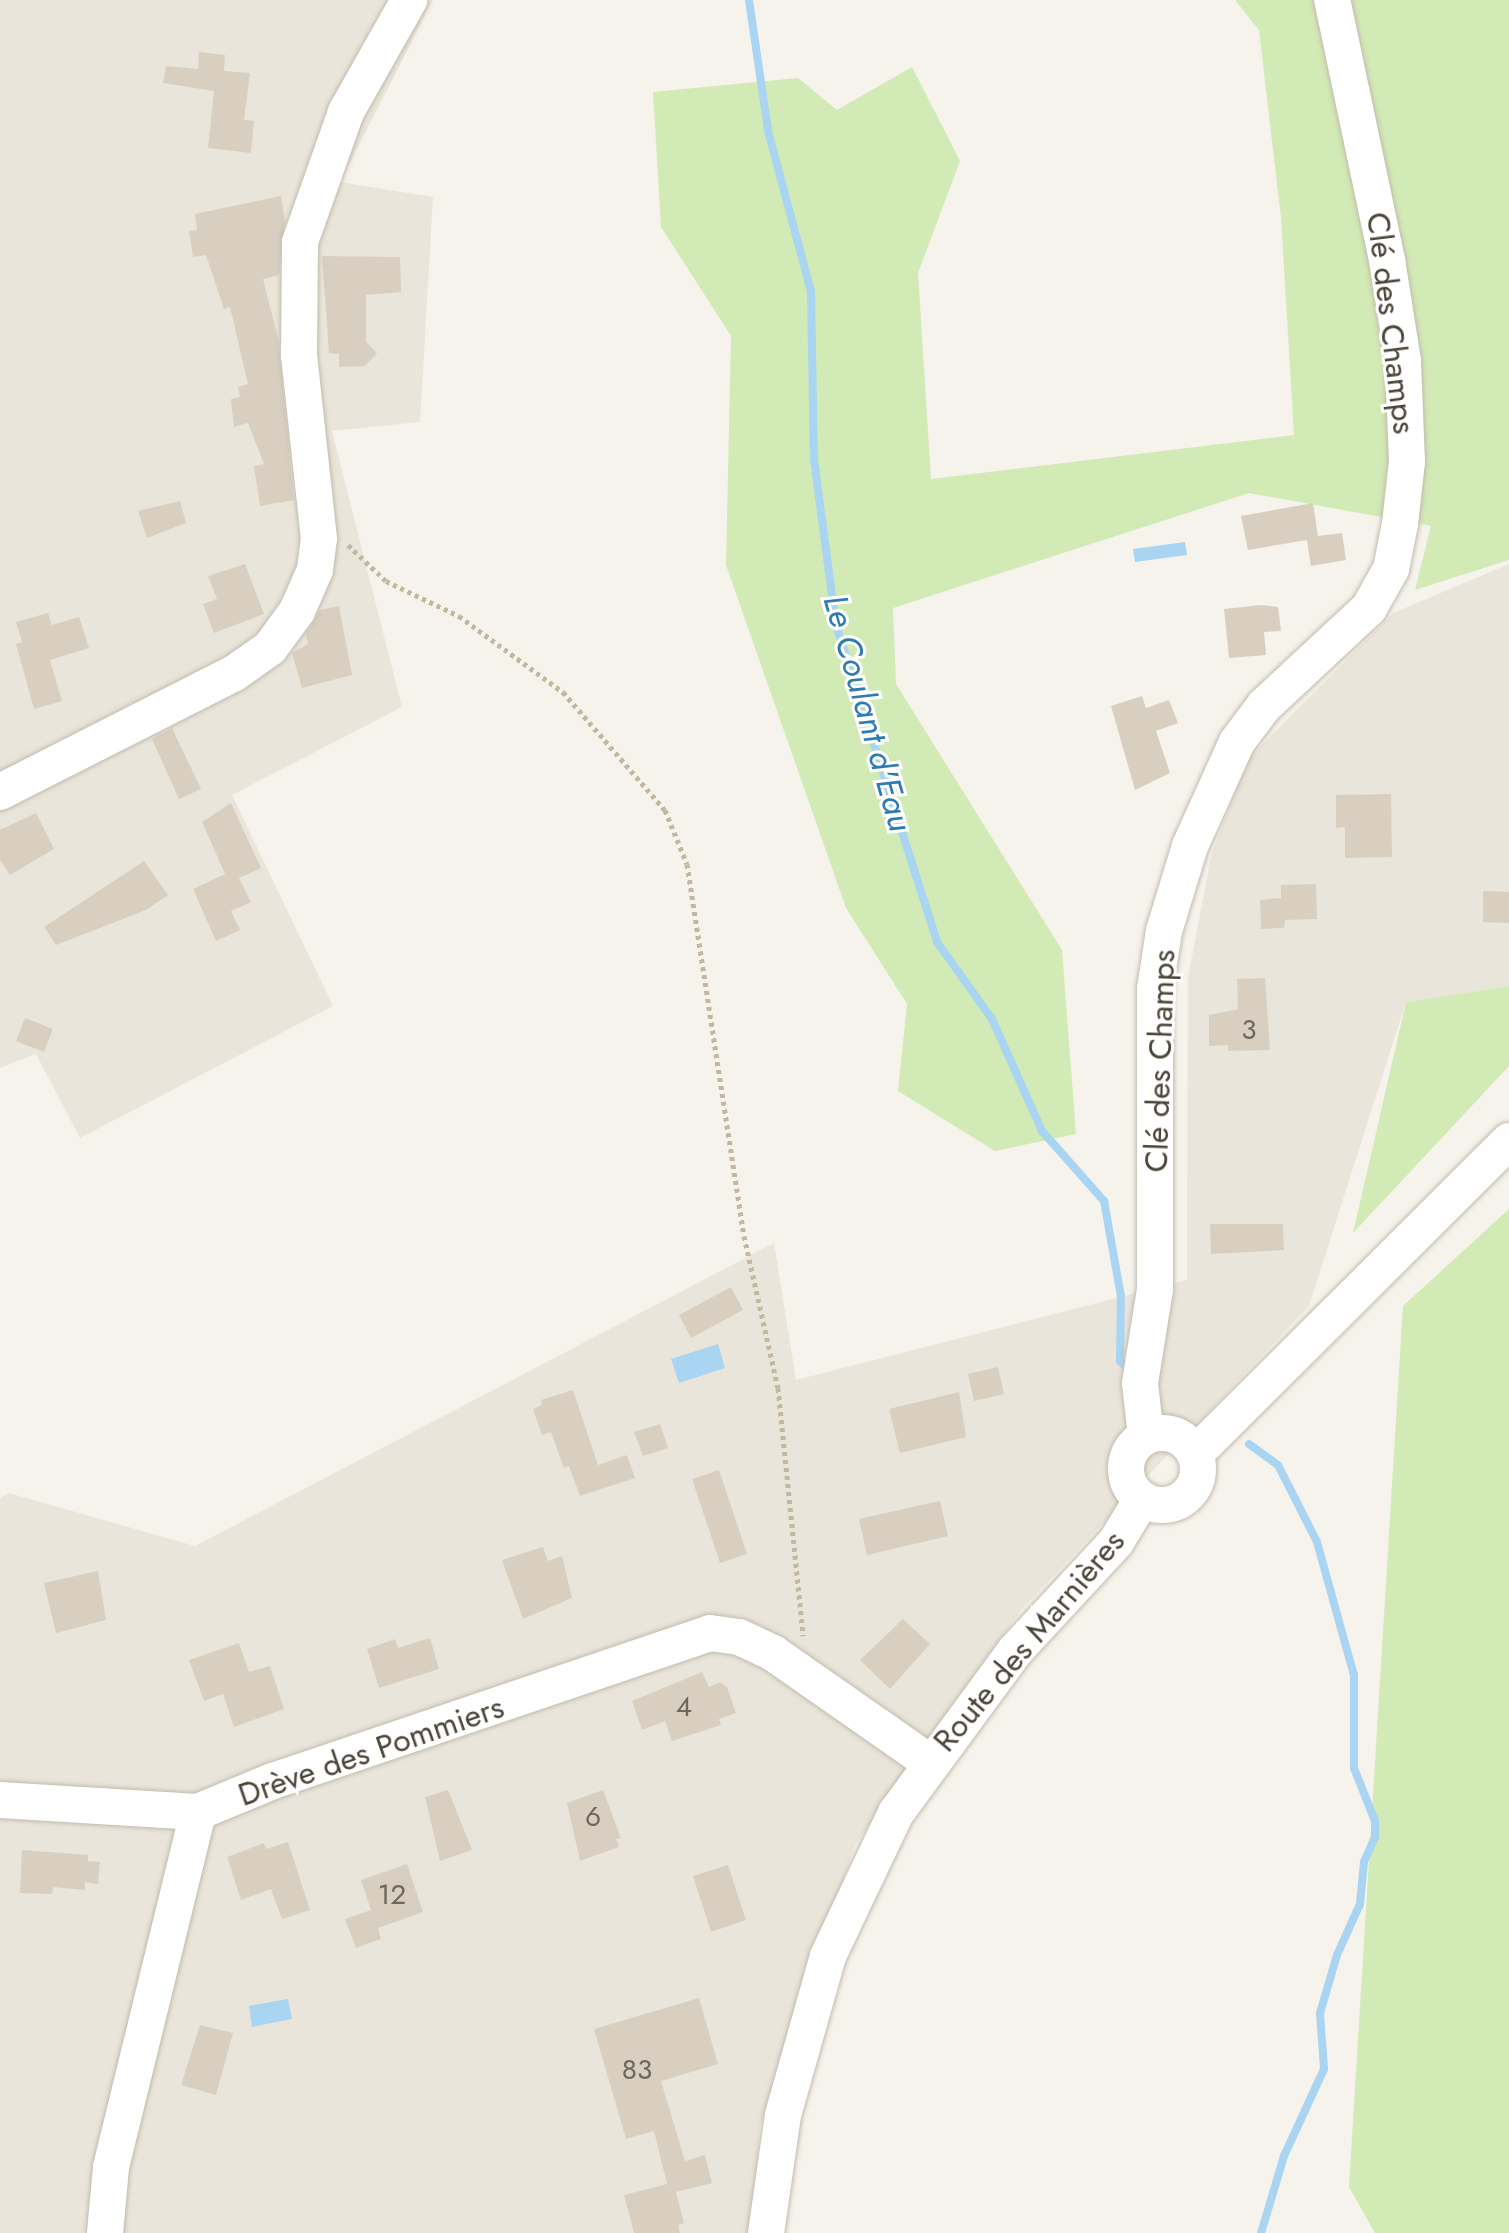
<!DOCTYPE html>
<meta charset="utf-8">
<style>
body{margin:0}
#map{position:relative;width:1509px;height:2233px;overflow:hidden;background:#f6f3ec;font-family:Jost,sans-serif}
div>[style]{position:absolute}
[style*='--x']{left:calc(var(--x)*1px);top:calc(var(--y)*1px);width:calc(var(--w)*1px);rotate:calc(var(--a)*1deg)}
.residential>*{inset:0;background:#eae5da}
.green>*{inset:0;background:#d2eab5}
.water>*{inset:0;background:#a9d4f2}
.stream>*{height:8px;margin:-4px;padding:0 4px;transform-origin:4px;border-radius:4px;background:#a9d4f2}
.building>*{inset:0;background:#d8cfc1}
.path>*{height:5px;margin-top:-2.5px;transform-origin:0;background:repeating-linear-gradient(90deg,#c4b79f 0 4px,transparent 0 8px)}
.roads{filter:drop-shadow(0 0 2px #c2bbae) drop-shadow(0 0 2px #c2bbae)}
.minor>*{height:36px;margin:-18px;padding:0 18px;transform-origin:18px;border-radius:18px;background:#fff}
.minor>.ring{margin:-18px;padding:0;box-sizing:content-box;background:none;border:36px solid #fff;border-radius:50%}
span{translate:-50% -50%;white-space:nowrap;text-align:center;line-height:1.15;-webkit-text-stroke:6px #fff;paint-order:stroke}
.number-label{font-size:28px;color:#6e675b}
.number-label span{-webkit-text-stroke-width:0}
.street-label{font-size:32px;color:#4b4439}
.water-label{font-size:34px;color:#2e7ab2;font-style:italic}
</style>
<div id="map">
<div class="residential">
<div style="clip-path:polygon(0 0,433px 0,340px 182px,433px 197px,420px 422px,332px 431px,402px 707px,232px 795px,333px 1006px,80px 1138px,36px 1054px,0 1068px)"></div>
<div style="clip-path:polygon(1509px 564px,1509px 986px,1406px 1002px,1309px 1306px,1021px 1610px,855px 1845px,760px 2126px,752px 2233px,0 2233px,0 1498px,9px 1493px,195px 1546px,774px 1243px,796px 1380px,1187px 1280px,1188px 978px,1211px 856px,1247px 760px,1393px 613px)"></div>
</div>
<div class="green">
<div style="clip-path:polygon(1235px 0,1509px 0,1509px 560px,1415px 590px,1431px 526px,1249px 493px,893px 608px,896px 684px,1062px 950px,1076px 1134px,995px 1151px,898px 1091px,907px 1004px,846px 908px,726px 565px,731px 336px,661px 227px,653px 92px,798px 78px,837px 110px,912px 67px,960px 161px,918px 273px,931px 479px,1294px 435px,1281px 218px,1259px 30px)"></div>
<div style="clip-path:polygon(1509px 986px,1509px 1066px,1353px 1233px,1406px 1002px)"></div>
<div style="clip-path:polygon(1509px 1209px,1509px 2233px,1375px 2233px,1349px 2187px,1403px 1306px)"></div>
</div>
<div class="water">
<div style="clip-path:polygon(1185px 542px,1187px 555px,1135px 562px,1133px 549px)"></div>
<div style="clip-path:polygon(718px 1344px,725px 1368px,679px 1383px,671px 1359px)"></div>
<div style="clip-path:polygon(288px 1999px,292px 2019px,252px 2027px,249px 2006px)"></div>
</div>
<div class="stream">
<div style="--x:749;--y:0;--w:132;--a:81.7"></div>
<div style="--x:768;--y:131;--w:166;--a:75"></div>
<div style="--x:811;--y:291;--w:168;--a:89"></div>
<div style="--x:814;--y:459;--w:167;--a:82.5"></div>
<div style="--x:836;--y:625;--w:333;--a:72.3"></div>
<div style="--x:937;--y:942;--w:95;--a:54.5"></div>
<div style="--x:992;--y:1019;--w:123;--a:65.9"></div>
<div style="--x:1042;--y:1131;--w:94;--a:48.5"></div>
<div style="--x:1104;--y:1201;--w:97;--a:79.9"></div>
<div style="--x:1121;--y:1296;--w:65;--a:90.9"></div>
<div style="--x:1120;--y:1361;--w:13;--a:42"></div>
<div style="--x:1249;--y:1444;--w:36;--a:36"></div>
<div style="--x:1278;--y:1465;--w:86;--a:63.1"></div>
<div style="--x:1317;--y:1542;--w:138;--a:74.5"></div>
<div style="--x:1354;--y:1675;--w:93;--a:90"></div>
<div style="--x:1354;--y:1768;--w:57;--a:68.4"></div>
<div style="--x:1375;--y:1821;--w:16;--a:90"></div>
<div style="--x:1375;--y:1837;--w:27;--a:114"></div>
<div style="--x:1364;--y:1862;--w:42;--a:95.4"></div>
<div style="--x:1360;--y:1904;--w:56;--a:114.3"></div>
<div style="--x:1337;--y:1955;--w:60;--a:106.3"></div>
<div style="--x:1320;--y:2013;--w:56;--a:85.9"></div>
<div style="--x:1324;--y:2069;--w:96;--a:114.7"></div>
<div style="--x:1284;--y:2156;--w:80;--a:106.6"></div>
</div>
<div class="building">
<div style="clip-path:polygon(199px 52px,225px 55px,224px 71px,250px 73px,244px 120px,254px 121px,251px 153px,208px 148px,214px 91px,163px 83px,166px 66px,198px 69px)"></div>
<div style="clip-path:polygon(281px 196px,285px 221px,279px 275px,263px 279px,278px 338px,294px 500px,260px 506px,254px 466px,264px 464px,248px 423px,234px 427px,231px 399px,240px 397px,238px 387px,248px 384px,230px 307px,224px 309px,206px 255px,193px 257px,189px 231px,197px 230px,195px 214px)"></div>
<div style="clip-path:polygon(322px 256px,400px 257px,401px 292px,366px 295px,366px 342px,377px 353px,365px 366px,339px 367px,339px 354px,329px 353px)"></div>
<div style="clip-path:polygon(180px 501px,186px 523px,147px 538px,138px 511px)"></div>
<div style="clip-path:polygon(1313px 503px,1318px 536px,1342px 533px,1346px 560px,1311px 566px,1307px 540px,1248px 550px,1241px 516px)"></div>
<div style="clip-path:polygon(245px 564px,264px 614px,214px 633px,203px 604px,217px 599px,208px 576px)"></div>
<div style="clip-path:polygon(1261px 605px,1278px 607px,1281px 631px,1264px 632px,1266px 655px,1229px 658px,1224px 609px)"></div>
<div style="clip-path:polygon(339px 606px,352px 675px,302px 688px,292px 653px,308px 644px,306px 634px,320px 610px)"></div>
<div style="clip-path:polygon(48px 613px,52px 625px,79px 617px,89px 648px,50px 660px,62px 701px,34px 709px,16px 644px,22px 642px,16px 622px)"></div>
<div style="clip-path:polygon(1142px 696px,1146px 708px,1169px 700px,1178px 723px,1156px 731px,1170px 773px,1135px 790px,1111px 706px)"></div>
<div style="clip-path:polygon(172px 728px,201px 789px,179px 799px,152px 739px)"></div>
<div style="clip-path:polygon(1391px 794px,1392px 857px,1345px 858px,1345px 827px,1336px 828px,1336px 795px)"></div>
<div style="clip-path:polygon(231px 803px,261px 868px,239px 878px,251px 902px,231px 911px,240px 930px,216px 941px,193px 889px,225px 874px,202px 822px)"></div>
<div style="clip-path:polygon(36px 813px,54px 849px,10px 875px,0 860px,0 830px)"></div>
<div style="clip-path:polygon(144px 861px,168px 895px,146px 910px,56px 945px,44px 927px)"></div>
<div style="clip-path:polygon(1316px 884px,1317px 919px,1285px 920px,1284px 928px,1261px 929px,1260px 900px,1281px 898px,1281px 885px)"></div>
<div style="clip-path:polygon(1483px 891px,1509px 892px,1509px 923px,1483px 922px)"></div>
<div style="clip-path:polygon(1265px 978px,1270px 1050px,1228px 1051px,1228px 1045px,1209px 1046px,1209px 1015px,1238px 1009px,1237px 979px)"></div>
<div style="clip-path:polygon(25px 1018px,53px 1029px,44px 1052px,16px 1041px)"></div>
<div style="clip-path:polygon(1210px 1224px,1283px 1224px,1284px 1250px,1211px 1254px)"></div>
<div style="clip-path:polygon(731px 1287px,743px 1310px,691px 1338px,679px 1315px)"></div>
<div style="clip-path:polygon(998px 1367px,1004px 1394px,974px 1401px,968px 1374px)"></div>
<div style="clip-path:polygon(573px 1390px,598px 1465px,627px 1455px,635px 1478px,580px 1496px,569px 1466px,564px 1468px,551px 1432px,542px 1435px,533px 1409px,542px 1405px,541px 1400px)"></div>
<div style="clip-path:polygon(959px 1392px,966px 1437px,900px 1453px,889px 1409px)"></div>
<div style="clip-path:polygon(660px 1424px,668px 1448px,643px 1456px,634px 1432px)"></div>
<div style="clip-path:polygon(719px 1470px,747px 1554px,720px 1563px,692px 1479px)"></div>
<div style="clip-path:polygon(940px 1501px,948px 1536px,867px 1555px,859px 1519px)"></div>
<div style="clip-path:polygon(543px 1547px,548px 1561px,562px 1556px,572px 1598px,523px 1619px,502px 1560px)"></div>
<div style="clip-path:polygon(98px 1571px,106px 1620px,56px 1633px,44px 1583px)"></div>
<div style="clip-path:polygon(903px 1619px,930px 1644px,890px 1689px,860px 1660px)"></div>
<div style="clip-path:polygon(430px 1638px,439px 1669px,379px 1688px,367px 1649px,395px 1639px,398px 1648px)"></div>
<div style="clip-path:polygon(239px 1643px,249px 1672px,270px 1666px,284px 1709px,234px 1727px,223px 1694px,204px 1701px,189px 1660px)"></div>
<div style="clip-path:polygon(702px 1672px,709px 1687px,720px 1682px,727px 1687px,736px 1713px,719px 1719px,721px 1725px,672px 1741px,665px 1721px,642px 1730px,632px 1701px)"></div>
<div style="clip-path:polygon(448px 1790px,472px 1850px,440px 1861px,425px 1797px)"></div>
<div style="clip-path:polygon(603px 1790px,621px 1838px,616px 1839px,619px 1847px,580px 1861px,567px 1803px)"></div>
<div style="clip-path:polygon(288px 1842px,310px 1910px,282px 1919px,271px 1889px,241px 1900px,227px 1857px,264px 1843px,266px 1849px)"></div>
<div style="clip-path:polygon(22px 1850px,88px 1855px,88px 1861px,100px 1862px,98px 1884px,85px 1882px,85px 1890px,53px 1887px,52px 1894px,20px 1893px)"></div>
<div style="clip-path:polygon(407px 1864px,423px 1912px,378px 1928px,381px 1939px,356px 1948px,345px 1919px,371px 1910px,361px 1880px)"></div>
<div style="clip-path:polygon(728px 1865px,746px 1920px,711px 1932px,693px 1876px)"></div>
<div style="clip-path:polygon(699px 1998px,718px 2064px,661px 2081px,685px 2161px,705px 2155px,712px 2183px,676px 2192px,684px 2223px,678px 2225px,680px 2233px,634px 2233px,624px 2195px,667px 2184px,654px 2131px,626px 2139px,594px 2029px)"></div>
<div style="clip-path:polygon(200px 2025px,233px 2033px,216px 2095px,181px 2085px)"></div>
</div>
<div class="path">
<div style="--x:348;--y:545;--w:52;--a:43.5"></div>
<div style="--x:386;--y:581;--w:81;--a:25.6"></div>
<div style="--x:459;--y:616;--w:129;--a:36.2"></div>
<div style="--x:563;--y:692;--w:156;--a:49.2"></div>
<div style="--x:665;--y:810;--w:58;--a:67.8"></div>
<div style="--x:687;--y:864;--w:376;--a:81.3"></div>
<div style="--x:744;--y:1236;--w:156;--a:77.4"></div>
<div style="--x:778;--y:1388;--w:249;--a:84.2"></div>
</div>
<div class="roads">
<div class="minor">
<div style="--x:0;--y:792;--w:261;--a:-26.9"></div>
<div style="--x:233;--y:674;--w:45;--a:-35.1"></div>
<div style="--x:270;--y:648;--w:46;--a:-53.9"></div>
<div style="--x:297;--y:611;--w:45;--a:-66.3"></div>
<div style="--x:315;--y:570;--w:31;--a:-83"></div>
<div style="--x:319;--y:539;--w:184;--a:-96.2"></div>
<div style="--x:299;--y:356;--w:114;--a:-89.5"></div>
<div style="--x:300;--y:242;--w:138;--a:-70.5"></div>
<div style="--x:346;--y:112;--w:129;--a:-60.6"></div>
<div class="ring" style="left:1126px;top:1433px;width:36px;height:36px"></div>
<div style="--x:1146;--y:1436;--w:53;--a:-96.5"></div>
<div style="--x:1140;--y:1383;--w:95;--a:-80.9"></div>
<div style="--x:1155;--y:1289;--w:300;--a:-90"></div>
<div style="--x:1155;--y:989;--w:59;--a:-81.2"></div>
<div style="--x:1164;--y:931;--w:89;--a:-73"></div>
<div style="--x:1190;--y:846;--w:114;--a:-65.7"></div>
<div style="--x:1237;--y:742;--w:45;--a:-53.1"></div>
<div style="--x:1264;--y:706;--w:144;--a:-43"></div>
<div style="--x:1369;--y:608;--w:45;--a:-60.6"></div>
<div style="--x:1391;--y:569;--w:46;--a:-78.7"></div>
<div style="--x:1400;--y:524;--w:62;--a:-83.6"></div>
<div style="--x:1407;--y:462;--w:101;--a:-92.3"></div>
<div style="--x:1403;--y:361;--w:102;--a:-99"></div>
<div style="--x:1387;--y:260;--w:266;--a:-101.9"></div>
<div style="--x:1196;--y:1453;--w:442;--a:-44.9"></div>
<div style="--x:0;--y:1800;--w:198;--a:3.5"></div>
<div style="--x:198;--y:1812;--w:81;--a:-22.5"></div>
<div style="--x:273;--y:1781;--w:461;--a:-18.7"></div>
<div style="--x:710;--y:1633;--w:29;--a:8"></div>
<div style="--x:739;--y:1637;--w:38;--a:25"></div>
<div style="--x:773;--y:1653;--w:190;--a:34.9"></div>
<div style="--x:105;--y:2233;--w:66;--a:-84.8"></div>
<div style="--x:111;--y:2167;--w:366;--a:-76.2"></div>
<div style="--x:766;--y:2233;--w:119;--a:-81.8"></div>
<div style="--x:783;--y:2115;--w:165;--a:-74.2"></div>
<div style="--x:828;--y:1956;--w:158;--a:-64.6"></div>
<div style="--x:896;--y:1813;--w:201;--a:-53.7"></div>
<div style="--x:1015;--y:1651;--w:149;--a:-47.2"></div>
<div style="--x:1116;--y:1542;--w:50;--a:-58.8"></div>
</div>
</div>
<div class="number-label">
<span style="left:1249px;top:1030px">3</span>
<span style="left:684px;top:1707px">4</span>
<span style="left:593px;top:1817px">6</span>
<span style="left:392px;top:1895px">12</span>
<span style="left:637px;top:2070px">83</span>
</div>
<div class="street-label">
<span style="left:1391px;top:323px;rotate:83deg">Clé des Champs</span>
<span style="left:1160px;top:1061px;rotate:-88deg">Clé des Champs</span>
<span style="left:1029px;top:1641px;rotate:-50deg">Route des Marnières</span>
<span style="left:371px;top:1751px;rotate:-19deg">Drève des Pommiers</span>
</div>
<div class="water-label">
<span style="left:868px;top:713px;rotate:74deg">Le Coulant d'Eau</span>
</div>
</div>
